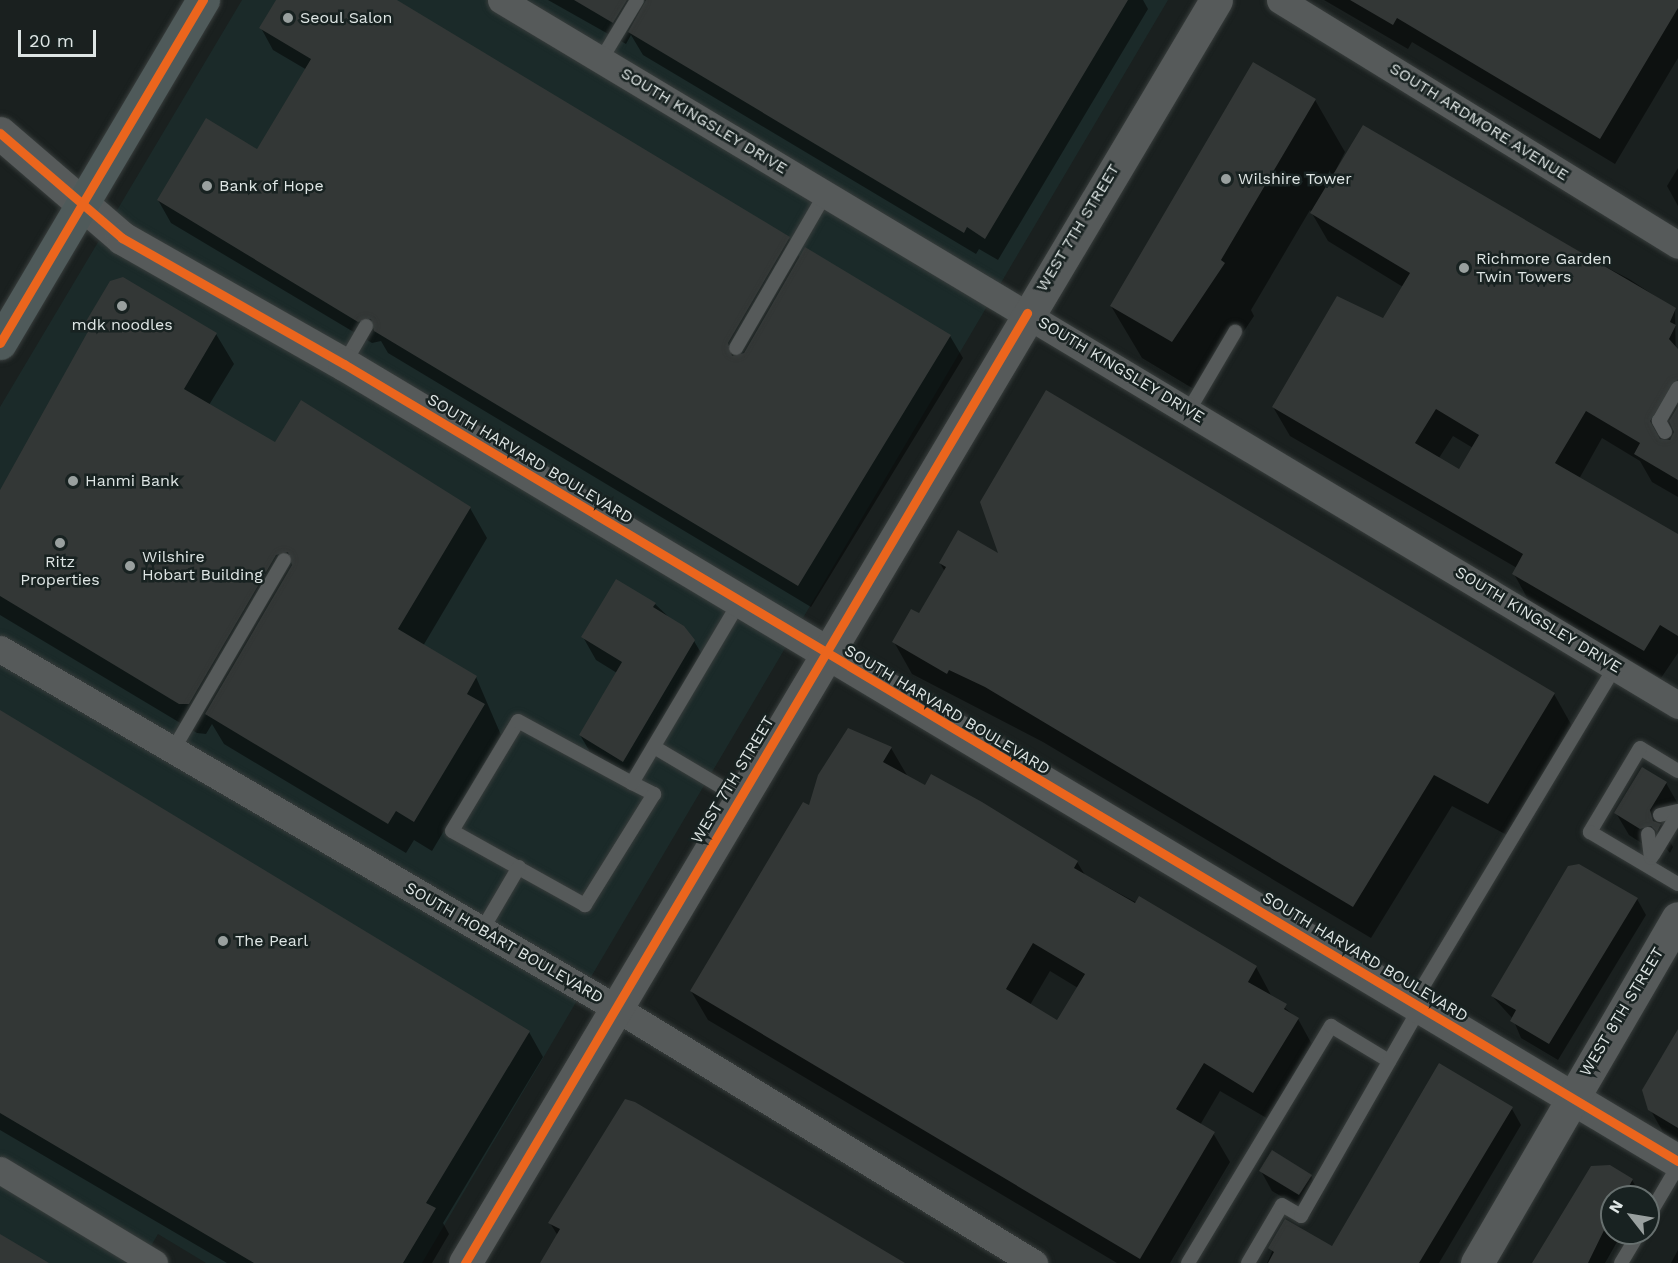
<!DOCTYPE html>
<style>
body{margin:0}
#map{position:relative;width:1678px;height:1263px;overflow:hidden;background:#1a201f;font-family:"Work Sans",sans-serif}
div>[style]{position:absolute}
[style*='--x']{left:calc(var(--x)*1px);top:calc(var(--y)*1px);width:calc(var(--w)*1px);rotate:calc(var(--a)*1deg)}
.built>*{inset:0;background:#1b2a29}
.shadow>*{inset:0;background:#0007}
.building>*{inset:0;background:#333736}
.roads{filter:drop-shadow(0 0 2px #383d3c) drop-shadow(0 0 2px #383d3c)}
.service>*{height:14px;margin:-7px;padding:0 7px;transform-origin:7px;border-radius:7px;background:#565a5a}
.minor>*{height:27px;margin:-13.5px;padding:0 13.5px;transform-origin:13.5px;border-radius:13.5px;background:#565a5a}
.tertiary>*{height:33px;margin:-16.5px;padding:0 16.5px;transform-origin:16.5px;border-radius:16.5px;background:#565a5a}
.secondary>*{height:33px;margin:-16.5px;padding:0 16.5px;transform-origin:16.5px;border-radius:16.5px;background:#565a5a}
.primary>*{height:33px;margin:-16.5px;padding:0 16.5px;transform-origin:16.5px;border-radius:16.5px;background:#4f5a5a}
.cycleway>*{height:9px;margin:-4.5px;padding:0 4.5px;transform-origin:4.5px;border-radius:4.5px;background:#eb651d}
.dots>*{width:16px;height:16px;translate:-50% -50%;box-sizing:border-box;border:3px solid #182221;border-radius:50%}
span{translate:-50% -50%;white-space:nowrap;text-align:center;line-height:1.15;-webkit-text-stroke:5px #182221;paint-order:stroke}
.poi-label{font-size:16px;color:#dee5e4}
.left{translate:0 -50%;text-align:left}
.street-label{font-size:16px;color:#dee5e4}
.north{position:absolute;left:1600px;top:1185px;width:60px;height:60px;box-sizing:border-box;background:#182221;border:2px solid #67706f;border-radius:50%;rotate:301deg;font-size:16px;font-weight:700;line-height:24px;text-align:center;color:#dee5e4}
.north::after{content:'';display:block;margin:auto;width:21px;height:27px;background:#99a09f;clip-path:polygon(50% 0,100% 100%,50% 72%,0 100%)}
.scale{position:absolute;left:18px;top:30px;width:78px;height:27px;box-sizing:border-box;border:3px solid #dee5e4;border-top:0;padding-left:8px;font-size:18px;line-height:21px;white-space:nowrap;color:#dee5e4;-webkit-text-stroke:4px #182221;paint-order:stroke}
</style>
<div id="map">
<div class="built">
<div style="clip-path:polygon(242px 0,1168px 0,422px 1263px,206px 1263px,158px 1234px,141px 1263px,0 1263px,0 407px)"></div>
</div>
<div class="shadow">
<div style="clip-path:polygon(277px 0,395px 0,789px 238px,800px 258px,950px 336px,963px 358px,811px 607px,388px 353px,381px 341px,372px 343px,171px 223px,158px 200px,258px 151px,307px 70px,273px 50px,261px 28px)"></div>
<div style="clip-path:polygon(548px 0,1143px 0,1148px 9px,998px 260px,979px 249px,976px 254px,643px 55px,631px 35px,626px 44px)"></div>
<div style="clip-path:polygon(1324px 0,1678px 0,1678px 58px,1615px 164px,1412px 42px,1408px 49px)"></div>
<div style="clip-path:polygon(evenodd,1315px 100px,1345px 152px,1323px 195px,1514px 219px,1629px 279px,1675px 309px,1678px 497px,1652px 482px,1640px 461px,1602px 438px,1579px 479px,1678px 536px,1678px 653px,1661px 678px,1530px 603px,1514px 574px,1517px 568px,1290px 436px,1273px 407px,1383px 320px,1403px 287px,1328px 241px,1310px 210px,1251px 310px,1254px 316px,1202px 394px,1142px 358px,1111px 306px,1315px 100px,1453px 436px,1473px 448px,1459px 471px,1439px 458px,1453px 436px)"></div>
<div style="clip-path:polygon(1678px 168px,1678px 206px,1667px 186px)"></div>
<div style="clip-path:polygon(87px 323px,216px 334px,234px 364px,209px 405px,275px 445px,470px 508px,487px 538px,423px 646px,476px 677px,501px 735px,432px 851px,414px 840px,406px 853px,224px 744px,212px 724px,206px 734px,197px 733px,0 615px,0 492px,91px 329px)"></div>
<div style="clip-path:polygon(1000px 556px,1554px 694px,1572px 726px,1507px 835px,1452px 806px,1371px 938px,1043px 742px,912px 674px,894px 642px,920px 615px,945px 572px,940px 563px)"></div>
<div style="clip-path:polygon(655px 604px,694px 641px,707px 663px,636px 783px,593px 757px,580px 735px,617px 673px,596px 660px,583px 637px)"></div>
<div style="clip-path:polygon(0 712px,529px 1032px,543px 1057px,443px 1223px,449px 1234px,432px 1263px,227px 1263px,0 1130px)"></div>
<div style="clip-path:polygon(evenodd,891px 748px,908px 777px,1077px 862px,1085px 875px,1256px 967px,1272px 997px,1298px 1019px,1314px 1048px,1270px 1120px,1220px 1091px,1200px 1125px,1213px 1133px,1230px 1162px,1170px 1263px,1117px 1263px,708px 1020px,691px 991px,810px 807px,891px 748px,1050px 971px,1078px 988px,1058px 1022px,1030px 1005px,1050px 971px)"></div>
<div style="clip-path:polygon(1666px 783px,1678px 804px,1664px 830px,1673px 847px,1670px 853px,1665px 847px,1654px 851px,1629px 835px,1616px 813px)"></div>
<div style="clip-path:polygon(1637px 899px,1646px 915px,1558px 1060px,1521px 1038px,1513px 1019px,1492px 996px)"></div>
<div style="clip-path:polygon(1678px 1032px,1678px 1141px,1663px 1132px,1650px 1109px)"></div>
<div style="clip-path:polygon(1512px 1109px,1521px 1125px,1439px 1263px,1267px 1263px,1286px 1221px,1332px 1248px)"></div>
<div style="clip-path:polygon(1261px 1171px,1311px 1176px,1322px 1195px,1311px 1214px,1272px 1191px)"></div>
<div style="clip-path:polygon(1632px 1180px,1642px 1197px,1612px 1197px,1612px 1233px,1622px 1233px,1605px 1263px,1533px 1263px)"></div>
<div style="clip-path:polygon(550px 1223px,897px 1263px,541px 1263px,558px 1236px)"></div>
<div style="clip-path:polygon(1678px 1250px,1678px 1263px,1671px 1263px)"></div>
</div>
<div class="building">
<div style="clip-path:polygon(276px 0,397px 0,790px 237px,728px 343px,732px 356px,744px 353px,805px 247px,951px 335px,798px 586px,374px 331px,371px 319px,358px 322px,157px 200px,206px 118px,257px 149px,311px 59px,259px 28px)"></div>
<div style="clip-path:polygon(574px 0,627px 0,613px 23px)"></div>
<div style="clip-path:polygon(646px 0,1128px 0,985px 239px,967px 227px,964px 233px,628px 32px)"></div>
<div style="clip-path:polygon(1350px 0,1678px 0,1678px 8px,1600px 139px,1397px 18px,1393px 25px)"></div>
<div style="clip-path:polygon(1253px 62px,1316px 99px,1221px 260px,1225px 263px,1172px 342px,1110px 306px)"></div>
<div style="clip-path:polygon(evenodd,1363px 125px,1676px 308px,1670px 322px,1676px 325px,1669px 339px,1678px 349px,1678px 379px,1650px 421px,1660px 439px,1670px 440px,1674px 432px,1669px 421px,1678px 406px,1678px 480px,1634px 454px,1640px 443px,1586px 411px,1555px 463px,1678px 534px,1678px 636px,1660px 625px,1644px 651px,1512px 574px,1523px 554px,1272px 407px,1337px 296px,1383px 318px,1410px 273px,1310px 213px,1363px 125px,1436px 409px,1479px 435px,1459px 469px,1415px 443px,1436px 409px)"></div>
<div style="clip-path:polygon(123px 277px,217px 333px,184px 389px,275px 442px,301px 400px,471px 507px,398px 629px,477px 676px,467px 694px,485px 704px,414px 822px,396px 811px,388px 824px,205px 714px,292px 565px,288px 552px,276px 555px,189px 704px,179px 704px,0 596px,0 490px,91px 326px,85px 323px,110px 281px)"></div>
<div style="clip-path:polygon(1046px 390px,1555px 693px,1488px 804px,1434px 775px,1353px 907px,985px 687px,949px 670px,947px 674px,892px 642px,911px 609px,919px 613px,946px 567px,939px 563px,958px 530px,998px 553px,980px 502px)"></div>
<div style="clip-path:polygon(616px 579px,656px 603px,653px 607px,684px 626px,695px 640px,623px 762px,579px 735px,622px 662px,581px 637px)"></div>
<div style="clip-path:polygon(0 710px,530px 1031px,426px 1203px,436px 1208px,403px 1263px,254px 1263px,0 1113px)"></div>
<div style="clip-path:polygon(evenodd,848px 728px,892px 747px,883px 762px,925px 785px,931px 774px,982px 802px,1078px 861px,1074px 868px,1135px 903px,1139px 896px,1257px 966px,1248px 982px,1287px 1004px,1284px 1009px,1299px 1018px,1253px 1093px,1204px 1063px,1176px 1109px,1215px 1132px,1140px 1259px,690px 991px,803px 802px,809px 805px,818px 775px,848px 728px,1033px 943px,1085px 974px,1057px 1020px,1006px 989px,1033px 943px)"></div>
<div style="clip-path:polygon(1642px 767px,1667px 782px,1650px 810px,1653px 821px,1661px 824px,1657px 832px,1651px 826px,1640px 829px,1614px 813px)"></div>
<div style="clip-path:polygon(1579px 864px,1638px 898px,1549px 1044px,1510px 1021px,1516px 1010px,1491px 996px,1568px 866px)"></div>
<div style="clip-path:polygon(1678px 1029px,1678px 1128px,1648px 1110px,1642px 1090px)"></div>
<div style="clip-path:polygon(1439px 1063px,1513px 1107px,1419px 1263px,1268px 1263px,1274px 1252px,1268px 1248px,1285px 1219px,1332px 1246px)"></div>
<div style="clip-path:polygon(625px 1099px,635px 1102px,905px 1263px,540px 1263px,560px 1229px,548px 1223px)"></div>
<div style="clip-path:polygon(1272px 1150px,1312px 1175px,1299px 1195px,1259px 1171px)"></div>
<div style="clip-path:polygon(1610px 1165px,1633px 1179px,1623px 1197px,1612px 1197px,1612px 1214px,1588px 1263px,1532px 1263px,1591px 1166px)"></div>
<div style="clip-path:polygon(0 1234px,49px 1263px,0 1263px)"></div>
</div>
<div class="roads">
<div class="service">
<div style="--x:601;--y:60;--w:70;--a:-59"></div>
<div style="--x:736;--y:348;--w:179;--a:-59.9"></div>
<div style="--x:344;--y:364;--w:44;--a:-59.9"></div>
<div style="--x:1189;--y:410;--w:91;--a:-59.5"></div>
<div style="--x:1665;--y:432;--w:13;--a:-119"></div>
<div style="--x:1659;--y:421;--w:38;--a:-60"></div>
<div style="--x:654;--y:747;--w:100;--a:30.7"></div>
<div style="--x:173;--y:750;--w:220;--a:-59.7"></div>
<div style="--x:1678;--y:771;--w:44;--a:-148.8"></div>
<div style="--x:1640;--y:748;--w:98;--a:120.8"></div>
<div style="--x:1590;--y:832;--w:102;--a:30.6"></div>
<div style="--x:632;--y:783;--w:25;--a:27"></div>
<div style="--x:654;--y:794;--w:131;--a:121.9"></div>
<div style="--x:585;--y:905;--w:152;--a:-150.9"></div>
<div style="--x:452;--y:831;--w:128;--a:-59"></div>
<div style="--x:518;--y:721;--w:130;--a:28.5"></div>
<div style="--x:632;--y:783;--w:209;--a:-59.3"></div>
<div style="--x:1660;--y:815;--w:18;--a:-13"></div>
<div style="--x:1648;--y:834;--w:24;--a:83"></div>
<div style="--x:1653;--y:855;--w:48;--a:-58.6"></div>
<div style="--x:482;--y:930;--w:73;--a:-59.6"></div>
<div style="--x:1413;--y:1003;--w:392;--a:-59"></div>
<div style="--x:1648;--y:1217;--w:59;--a:-59.5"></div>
<div style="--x:1188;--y:1263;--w:277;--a:-58.9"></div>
<div style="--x:1331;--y:1026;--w:68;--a:31.1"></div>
<div style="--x:1248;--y:1263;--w:67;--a:-59.6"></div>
<div style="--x:1282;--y:1205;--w:22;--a:30"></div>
<div style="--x:1301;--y:1216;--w:241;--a:-60.3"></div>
<div style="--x:1621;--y:1263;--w:35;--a:-59"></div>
</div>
<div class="minor">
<div style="--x:501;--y:0;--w:1372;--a:30.92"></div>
<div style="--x:1280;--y:0;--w:467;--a:31.6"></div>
<div style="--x:0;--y:649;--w:713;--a:30.23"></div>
<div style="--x:616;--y:1008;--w:490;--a:31.4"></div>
<div style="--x:0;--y:1170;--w:180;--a:31.1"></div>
</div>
<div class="tertiary">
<div style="--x:0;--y:133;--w:161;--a:40.7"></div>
<div style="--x:122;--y:238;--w:255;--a:29.6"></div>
<div style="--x:344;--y:364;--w:1554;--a:30.86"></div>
<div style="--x:465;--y:1263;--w:1469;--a:-59.26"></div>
</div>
<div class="secondary">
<div style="--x:1477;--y:1263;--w:399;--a:-59.8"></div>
</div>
<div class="primary">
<div style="--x:0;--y:343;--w:399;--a:-59.4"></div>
</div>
</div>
<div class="cycleway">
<div style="--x:0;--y:133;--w:161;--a:40.7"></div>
<div style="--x:122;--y:238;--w:255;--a:29.6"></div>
<div style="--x:344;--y:364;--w:1554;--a:30.86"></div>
<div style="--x:0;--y:343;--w:399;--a:-59.4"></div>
<div style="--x:465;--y:1263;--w:1104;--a:-59.39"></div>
</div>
<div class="dots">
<div style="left:288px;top:18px;background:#99a09f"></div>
<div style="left:1226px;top:179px;background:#99a09f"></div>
<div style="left:207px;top:186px;background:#99a09f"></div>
<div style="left:1464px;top:268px;background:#99a09f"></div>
<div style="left:122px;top:306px;background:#99a09f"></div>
<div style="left:73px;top:481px;background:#99a09f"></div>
<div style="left:60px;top:543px;background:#99a09f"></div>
<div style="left:130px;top:566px;background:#99a09f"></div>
<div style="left:223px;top:941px;background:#99a09f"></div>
</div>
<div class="poi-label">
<span class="left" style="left:300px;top:18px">Seoul Salon</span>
<span class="left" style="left:1238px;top:179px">Wilshire Tower</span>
<span class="left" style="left:219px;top:186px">Bank of Hope</span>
<span class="left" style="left:1476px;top:268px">Richmore Garden<br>Twin Towers</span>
<span style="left:122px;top:325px">mdk noodles</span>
<span class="left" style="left:85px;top:481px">Hanmi Bank</span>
<span class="left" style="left:142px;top:566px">Wilshire<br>Hobart Building</span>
<span style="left:60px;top:571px">Ritz<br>Properties</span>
<span class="left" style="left:235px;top:941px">The Pearl</span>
</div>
<div class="street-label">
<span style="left:704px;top:121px;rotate:31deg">SOUTH KINGSLEY DRIVE</span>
<span style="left:1479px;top:122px;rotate:32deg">SOUTH ARDMORE AVENUE</span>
<span style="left:1078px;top:228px;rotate:-59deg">WEST 7TH STREET</span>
<span style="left:1121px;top:370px;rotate:31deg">SOUTH KINGSLEY DRIVE</span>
<span style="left:530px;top:459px;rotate:31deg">SOUTH HARVARD BOULEVARD</span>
<span style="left:1538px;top:620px;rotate:31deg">SOUTH KINGSLEY DRIVE</span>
<span style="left:947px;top:710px;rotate:31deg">SOUTH HARVARD BOULEVARD</span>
<span style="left:733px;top:780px;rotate:-59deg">WEST 7TH STREET</span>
<span style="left:504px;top:943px;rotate:30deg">SOUTH HOBART BOULEVARD</span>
<span style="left:1365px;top:957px;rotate:31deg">SOUTH HARVARD BOULEVARD</span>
<span style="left:1622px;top:1012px;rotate:-59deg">WEST 8TH STREET</span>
</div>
<div class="north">N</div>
<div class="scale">20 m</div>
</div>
